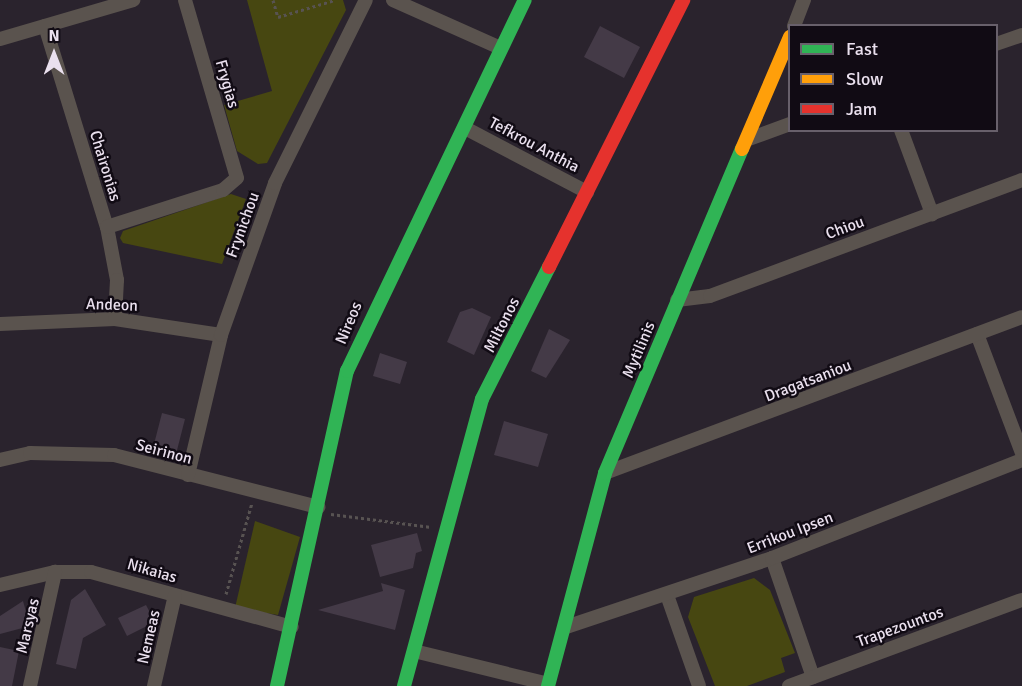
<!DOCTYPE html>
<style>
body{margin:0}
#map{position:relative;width:1022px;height:686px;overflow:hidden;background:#2a232d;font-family:Signika,sans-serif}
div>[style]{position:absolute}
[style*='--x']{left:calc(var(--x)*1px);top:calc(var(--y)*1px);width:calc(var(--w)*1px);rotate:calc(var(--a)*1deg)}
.green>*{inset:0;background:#474711}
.building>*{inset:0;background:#443a47}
.path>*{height:3px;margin-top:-1.5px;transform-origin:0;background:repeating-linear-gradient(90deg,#585352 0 3px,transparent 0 6px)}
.street>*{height:14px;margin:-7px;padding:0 7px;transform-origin:7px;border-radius:7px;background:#5a534e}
.fast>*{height:14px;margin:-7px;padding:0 7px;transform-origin:7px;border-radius:7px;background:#30b455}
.slow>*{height:14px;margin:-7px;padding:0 7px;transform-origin:7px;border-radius:7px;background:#ff9f0a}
.jam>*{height:14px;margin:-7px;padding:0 7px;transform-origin:7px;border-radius:7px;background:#e5322d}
span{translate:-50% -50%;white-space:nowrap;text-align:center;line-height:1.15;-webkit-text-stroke:5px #110b14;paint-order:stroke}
.street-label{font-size:16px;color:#eae0ee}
.legend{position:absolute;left:788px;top:24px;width:210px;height:108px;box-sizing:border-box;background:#110b14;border:2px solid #68606b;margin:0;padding:8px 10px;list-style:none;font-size:18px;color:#eae0ee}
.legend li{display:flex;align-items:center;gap:12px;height:30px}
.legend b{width:30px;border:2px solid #68606b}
.north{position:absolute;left:24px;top:24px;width:60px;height:60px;-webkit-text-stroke:4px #110b14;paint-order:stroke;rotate:0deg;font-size:16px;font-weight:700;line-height:24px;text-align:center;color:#eae0ee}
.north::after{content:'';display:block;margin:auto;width:21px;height:27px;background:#eae0ee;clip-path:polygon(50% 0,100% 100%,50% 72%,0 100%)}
</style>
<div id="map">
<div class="green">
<div style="clip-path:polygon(247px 0,343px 0,346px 10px,267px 163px,258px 164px,237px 151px,224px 105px,272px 91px)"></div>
<div style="clip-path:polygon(231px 194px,246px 199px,222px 264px,123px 243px,120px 238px,123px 231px)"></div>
<div style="clip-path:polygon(255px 521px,300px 537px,278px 615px,235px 608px)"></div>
<div style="clip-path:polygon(754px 578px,770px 590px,795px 653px,781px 658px,785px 672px,747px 686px,715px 686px,688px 617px,694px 597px)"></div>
</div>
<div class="building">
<div style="clip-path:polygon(600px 26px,640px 47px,624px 78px,584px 57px)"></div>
<div style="clip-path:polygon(472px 308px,491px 317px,474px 355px,447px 342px,460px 312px)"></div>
<div style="clip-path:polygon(549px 329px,570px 340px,546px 378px,531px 371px)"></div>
<div style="clip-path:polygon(380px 353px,407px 362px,400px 384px,373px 376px)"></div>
<div style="clip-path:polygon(162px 413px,185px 419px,175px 458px,152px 452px)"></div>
<div style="clip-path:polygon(504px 421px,548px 434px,538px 467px,494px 455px)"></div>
<div style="clip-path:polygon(417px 533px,422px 551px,416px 553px,413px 568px,380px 577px,371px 545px)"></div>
<div style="clip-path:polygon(381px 583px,405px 590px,395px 630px,318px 610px,383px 591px)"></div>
<div style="clip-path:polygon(85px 589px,106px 625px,83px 638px,76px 669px,56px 664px,71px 600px)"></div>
<div style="clip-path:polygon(23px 601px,30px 626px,0 634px,0 616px)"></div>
<div style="clip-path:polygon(146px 605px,155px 622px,127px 636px,118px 618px)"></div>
<div style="clip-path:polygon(0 647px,19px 651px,12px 686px,0 686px)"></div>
</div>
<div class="path">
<div style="--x:273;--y:0;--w:18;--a:74"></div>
<div style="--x:278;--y:17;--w:59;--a:-16.6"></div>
<div style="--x:331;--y:514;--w:101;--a:7.4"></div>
<div style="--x:226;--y:594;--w:95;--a:-74.1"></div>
</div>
<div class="street">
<div style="--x:393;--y:0;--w:115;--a:24.1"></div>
<div style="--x:45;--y:26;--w:210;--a:72.9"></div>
<div style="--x:107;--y:227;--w:54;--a:79.3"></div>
<div style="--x:117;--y:280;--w:39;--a:93"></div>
<div style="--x:794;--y:26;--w:28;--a:-69"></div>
<div style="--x:0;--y:39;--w:139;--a:-16.3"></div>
<div style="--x:996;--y:44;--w:28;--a:-19"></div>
<div style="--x:465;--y:128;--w:138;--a:27.7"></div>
<div style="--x:901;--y:130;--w:90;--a:69.7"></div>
<div style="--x:749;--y:139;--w:44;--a:-20.1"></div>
<div style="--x:107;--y:227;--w:122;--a:-17.7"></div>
<div style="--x:223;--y:190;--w:18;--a:-41"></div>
<div style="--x:237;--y:178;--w:185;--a:-106.3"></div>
<div style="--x:677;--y:300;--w:33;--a:-7"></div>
<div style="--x:710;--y:296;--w:333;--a:-20.4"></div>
<div style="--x:0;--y:324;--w:115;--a:-2.5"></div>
<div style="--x:115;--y:319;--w:107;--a:8.6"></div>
<div style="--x:977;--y:334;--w:127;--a:69.3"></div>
<div style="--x:0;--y:460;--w:31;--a:-13"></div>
<div style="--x:30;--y:453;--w:84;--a:1.4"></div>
<div style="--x:114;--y:455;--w:211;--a:14.3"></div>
<div style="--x:605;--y:473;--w:445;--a:-20.5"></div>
<div style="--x:188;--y:475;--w:144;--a:-76.7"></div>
<div style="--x:221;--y:335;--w:161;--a:-70.4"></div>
<div style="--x:275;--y:183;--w:204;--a:-63.6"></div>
<div style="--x:772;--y:558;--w:126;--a:71"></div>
<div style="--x:0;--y:585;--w:57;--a:-13.3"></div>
<div style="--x:55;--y:572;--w:36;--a:0"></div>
<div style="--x:91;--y:572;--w:208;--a:15.3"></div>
<div style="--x:667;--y:595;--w:96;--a:70.6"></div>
<div style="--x:566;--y:627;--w:217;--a:-18.5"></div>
<div style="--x:772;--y:558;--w:269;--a:-21.4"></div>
<div style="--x:414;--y:651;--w:138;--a:13.8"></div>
<div style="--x:30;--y:686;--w:117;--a:-77.6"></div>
<div style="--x:154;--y:686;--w:93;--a:-77"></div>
<div style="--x:789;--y:686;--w:248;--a:-20.3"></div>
</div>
<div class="fast">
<div style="--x:277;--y:686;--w:323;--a:-77.5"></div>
<div style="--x:347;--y:371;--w:411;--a:-64.4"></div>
<div style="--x:404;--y:686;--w:297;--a:-74.8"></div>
<div style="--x:482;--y:399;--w:148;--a:-63.1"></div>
<div style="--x:548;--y:686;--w:220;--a:-75"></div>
<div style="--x:605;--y:473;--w:352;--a:-67.1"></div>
</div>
<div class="slow">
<div style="--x:742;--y:149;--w:122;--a:-66.8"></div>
</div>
<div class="jam">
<div style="--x:549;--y:267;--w:299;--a:-63.3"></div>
</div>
<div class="street-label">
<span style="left:227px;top:84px;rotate:74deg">Frygias</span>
<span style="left:534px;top:145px;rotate:28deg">Tefkrou Anthia</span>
<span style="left:105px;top:166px;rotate:73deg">Chaironias</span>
<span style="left:243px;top:225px;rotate:-70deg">Frynichou</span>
<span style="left:845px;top:228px;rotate:-20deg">Chiou</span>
<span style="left:112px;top:305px;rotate:2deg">Andeon</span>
<span style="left:349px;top:323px;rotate:-67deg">Nireos</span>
<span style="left:502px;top:325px;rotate:-63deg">Miltonos</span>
<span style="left:639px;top:350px;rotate:-67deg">Mytilinis</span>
<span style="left:808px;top:381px;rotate:-21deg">Dragatsaniou</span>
<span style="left:164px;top:452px;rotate:15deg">Seirinon</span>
<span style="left:790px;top:533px;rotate:-21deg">Errikou Ipsen</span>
<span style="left:152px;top:571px;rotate:16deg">Nikaias</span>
<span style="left:28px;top:626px;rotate:-77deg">Marsyas</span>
<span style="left:900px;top:627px;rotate:-20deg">Trapezountos</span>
<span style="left:149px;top:637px;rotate:-77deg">Nemeas</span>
</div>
<ul class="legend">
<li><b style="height:8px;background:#30b455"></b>Fast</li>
<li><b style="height:8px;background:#ff9f0a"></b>Slow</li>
<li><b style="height:8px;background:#e5322d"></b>Jam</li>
</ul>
<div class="north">N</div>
</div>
